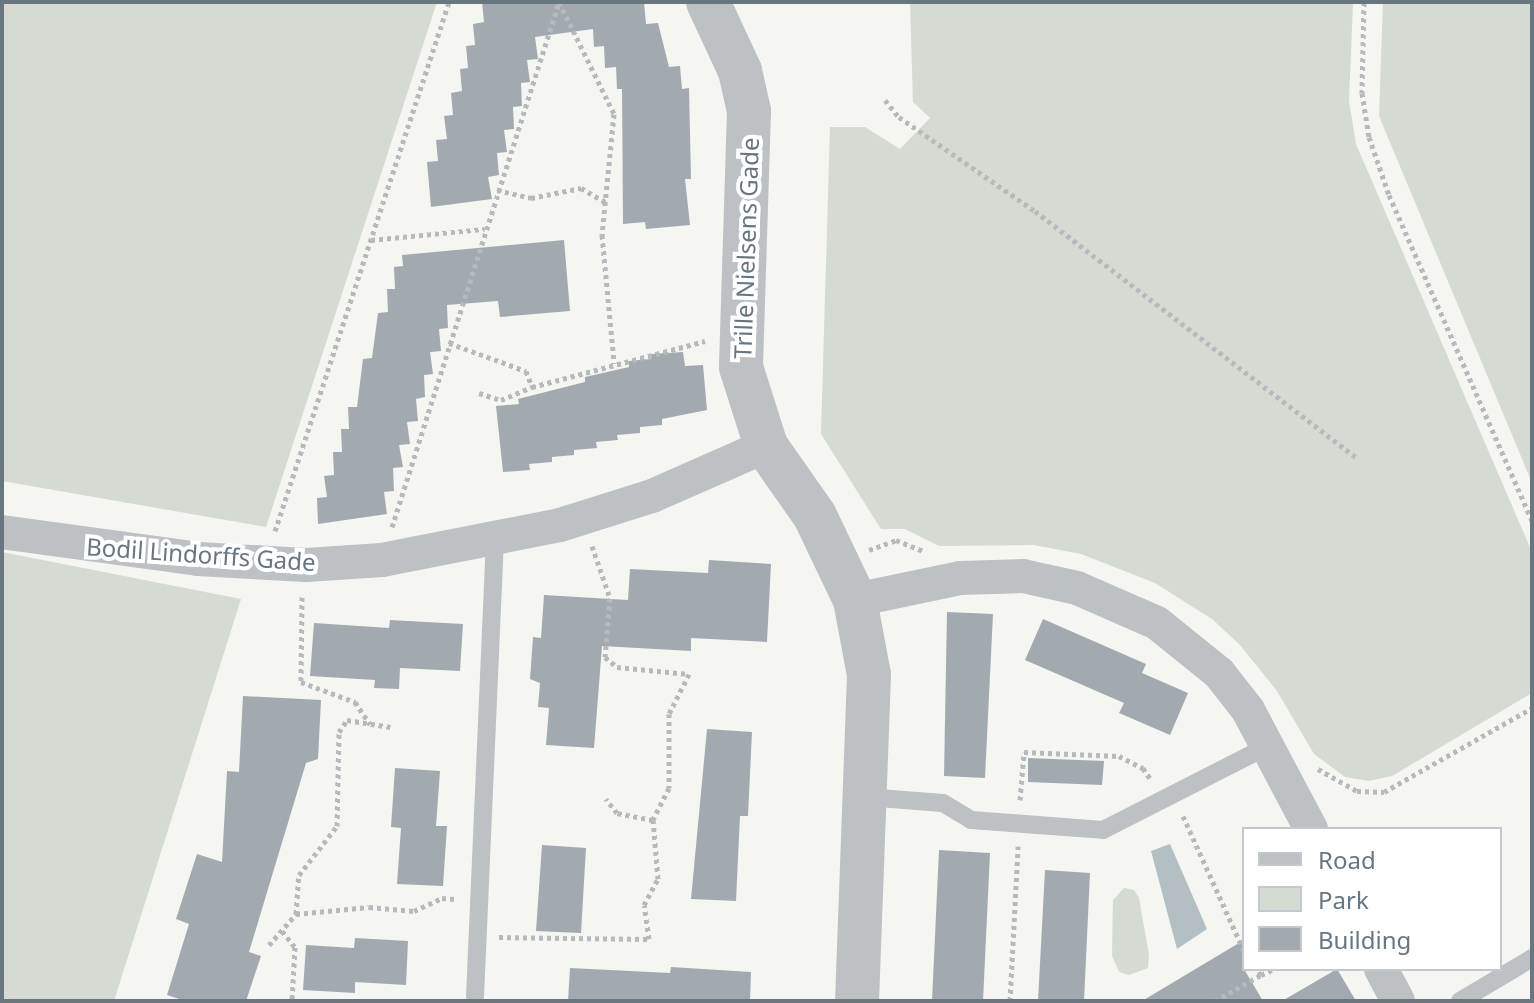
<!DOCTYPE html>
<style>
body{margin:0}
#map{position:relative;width:1534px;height:1003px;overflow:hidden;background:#f5f5f2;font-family:"Noto Sans",sans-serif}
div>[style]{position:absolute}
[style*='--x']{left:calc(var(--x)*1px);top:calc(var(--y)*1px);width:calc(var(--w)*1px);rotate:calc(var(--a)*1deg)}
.green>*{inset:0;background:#d5dad2}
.water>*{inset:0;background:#b3bfc2}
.building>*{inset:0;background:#a3aaaf}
.path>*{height:5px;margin-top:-2.5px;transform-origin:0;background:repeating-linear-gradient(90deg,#b7babc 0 4px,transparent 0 8px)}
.service>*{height:18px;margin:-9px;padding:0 9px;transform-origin:9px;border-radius:9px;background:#bdc1c4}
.minor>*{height:34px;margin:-17px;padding:0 17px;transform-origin:17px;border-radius:17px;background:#bdc1c4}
.tertiary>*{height:44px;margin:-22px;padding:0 22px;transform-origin:22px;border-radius:22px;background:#bdc1c4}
span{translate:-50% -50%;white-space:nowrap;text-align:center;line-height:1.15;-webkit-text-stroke:8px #fff;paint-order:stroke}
.street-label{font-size:24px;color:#687680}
.frame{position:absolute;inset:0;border:4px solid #687680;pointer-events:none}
.legend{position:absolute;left:1242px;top:827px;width:260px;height:144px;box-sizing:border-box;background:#fff;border:2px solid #c3c8cc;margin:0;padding:10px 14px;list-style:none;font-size:24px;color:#687680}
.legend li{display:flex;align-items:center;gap:16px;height:40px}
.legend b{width:40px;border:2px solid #c3c8cc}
</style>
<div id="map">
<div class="green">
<div style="clip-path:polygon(3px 2px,437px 2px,266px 527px,2px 481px)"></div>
<div style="clip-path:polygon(910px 2px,1353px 2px,1349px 101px,1356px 144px,1532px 552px,1532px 693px,1392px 776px,1369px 781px,1345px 777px,1314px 754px,1277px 691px,1240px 645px,1212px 619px,1155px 583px,1081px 554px,1034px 545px,939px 546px,905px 529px,881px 529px,821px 434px,830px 127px,865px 127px,900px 149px,930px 118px,913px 102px)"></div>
<div style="clip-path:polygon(1383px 2px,1532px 2px,1532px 483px,1379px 116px)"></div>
<div style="clip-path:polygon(2px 552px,241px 599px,114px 1001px,2px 1001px)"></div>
<div style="clip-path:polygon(1124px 888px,1134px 890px,1139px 898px,1149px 955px,1148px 968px,1129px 975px,1119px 972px,1112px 956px,1113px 900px)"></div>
</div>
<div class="water">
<div style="clip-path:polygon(1170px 844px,1207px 929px,1177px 949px,1151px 851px)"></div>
</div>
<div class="building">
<div style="clip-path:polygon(482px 2px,644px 2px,646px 24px,658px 23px,669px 67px,680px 66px,682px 89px,689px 88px,691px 179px,685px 179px,690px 225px,646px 229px,645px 222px,623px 224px,622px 89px,617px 89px,616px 67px,605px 68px,604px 46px,594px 47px,593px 29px,535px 37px,538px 59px,527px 60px,530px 82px,521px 83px,522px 106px,513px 107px,514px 129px,504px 130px,507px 152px,497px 153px,499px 175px,488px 177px,492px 199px,431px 207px,427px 162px,438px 161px,436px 140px,447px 139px,444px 116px,453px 115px,451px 93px,462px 91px,460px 69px,468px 68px,466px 46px,475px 45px,473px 24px,484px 22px)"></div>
<div style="clip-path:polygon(564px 240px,570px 311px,500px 317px,498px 301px,447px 305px,448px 328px,439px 329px,441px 351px,430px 352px,433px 374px,424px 375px,425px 397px,416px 399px,418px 421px,407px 422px,410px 444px,399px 445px,403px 467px,393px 468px,394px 491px,384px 492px,387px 514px,318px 524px,317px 498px,327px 497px,324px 476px,334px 475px,333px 452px,342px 452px,341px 429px,349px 429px,348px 407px,357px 407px,363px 359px,372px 358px,378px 313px,388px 312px,387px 289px,395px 289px,394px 267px,403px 266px,402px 255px)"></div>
<div style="clip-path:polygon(683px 352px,685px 366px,703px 365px,707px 410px,662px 419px,662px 425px,640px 427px,640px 433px,617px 435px,618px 440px,596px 442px,597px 448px,574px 450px,574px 455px,552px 457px,552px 462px,529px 464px,530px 470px,503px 472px,496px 406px,519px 404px,518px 399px,585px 382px,585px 377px,629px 367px,629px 361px,651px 359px,651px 354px)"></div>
<div style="clip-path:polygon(709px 560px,771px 564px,767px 642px,691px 638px,691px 651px,602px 646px,594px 748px,546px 745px,549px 708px,538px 707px,540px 683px,530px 679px,533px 637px,541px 638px,544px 595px,628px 600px,630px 569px,708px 573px)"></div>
<div style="clip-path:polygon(947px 612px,993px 614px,985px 778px,944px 776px)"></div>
<div style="clip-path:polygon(1043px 619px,1146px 664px,1142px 673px,1188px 693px,1170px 735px,1119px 713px,1124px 703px,1025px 660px)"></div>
<div style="clip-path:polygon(390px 620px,463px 624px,460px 671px,400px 668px,399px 689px,374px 688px,375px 680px,310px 676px,314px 623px,389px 628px)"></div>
<div style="clip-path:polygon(243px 696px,321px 700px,318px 759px,306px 763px,249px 952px,261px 956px,246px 1001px,185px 1001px,167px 995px,189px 924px,176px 919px,197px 854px,222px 862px,227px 771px,239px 772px)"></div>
<div style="clip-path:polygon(707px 729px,752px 732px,748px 816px,740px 816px,736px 901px,691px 899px)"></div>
<div style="clip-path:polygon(1028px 758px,1104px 761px,1102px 785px,1028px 782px)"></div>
<div style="clip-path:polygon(395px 768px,440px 771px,436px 826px,447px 826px,443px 886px,397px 884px,401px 828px,391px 827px)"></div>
<div style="clip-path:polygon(542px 845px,586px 848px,581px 933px,536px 931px)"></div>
<div style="clip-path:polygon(939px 850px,990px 853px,983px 1001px,932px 1001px)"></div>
<div style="clip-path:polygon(1045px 870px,1090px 873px,1084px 1001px,1038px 1001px)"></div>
<div style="clip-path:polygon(355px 938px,408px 941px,406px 985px,355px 982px,355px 993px,303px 990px,306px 945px,354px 948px)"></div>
<div style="clip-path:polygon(1244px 940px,1244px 969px,1263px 1001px,1142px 1001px)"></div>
<div style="clip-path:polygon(671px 967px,751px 972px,750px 1001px,568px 1001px,570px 968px,670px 973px)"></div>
<div style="clip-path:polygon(1337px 969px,1356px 1001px,1282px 1001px)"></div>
</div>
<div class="path">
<div style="--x:559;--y:2;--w:125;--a:63.8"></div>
<div style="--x:614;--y:114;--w:122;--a:95.7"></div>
<div style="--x:602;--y:235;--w:129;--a:84.6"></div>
<div style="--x:1364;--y:2;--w:91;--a:91.3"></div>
<div style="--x:1362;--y:93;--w:45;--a:81"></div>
<div style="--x:1369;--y:137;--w:61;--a:71"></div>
<div style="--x:1389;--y:195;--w:356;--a:66.3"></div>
<div style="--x:885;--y:100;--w:22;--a:51"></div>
<div style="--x:899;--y:117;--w:165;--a:34.7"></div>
<div style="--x:1035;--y:211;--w:404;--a:37.5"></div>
<div style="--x:497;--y:190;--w:35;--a:13"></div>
<div style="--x:531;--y:198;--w:51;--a:-11.3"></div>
<div style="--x:581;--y:188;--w:28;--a:30"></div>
<div style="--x:371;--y:240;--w:114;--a:-5.6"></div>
<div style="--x:449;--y:343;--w:82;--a:20"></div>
<div style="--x:526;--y:371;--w:17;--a:69"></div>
<div style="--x:532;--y:387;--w:179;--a:-14.9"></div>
<div style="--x:479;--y:393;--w:23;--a:18"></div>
<div style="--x:501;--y:400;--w:34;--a:-23"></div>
<div style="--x:392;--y:527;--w:551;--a:-72.35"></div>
<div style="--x:275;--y:531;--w:557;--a:-71.79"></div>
<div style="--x:592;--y:546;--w:55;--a:70.9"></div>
<div style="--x:610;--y:598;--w:59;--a:94.8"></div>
<div style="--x:605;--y:657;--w:16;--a:40"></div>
<div style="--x:617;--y:667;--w:72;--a:5.6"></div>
<div style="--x:689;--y:674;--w:45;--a:116.6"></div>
<div style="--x:669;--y:714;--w:74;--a:90"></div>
<div style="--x:669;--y:788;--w:36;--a:117"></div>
<div style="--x:869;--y:550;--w:29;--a:-20"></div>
<div style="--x:896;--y:540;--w:29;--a:22"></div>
<div style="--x:302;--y:597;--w:85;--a:90.7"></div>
<div style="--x:301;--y:682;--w:58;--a:20.3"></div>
<div style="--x:355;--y:702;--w:27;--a:56"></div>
<div style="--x:1318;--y:769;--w:45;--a:29.4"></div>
<div style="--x:1357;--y:791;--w:27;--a:2"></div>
<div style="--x:1384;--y:792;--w:170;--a:-29.6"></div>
<div style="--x:1020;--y:800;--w:48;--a:-85.2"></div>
<div style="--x:1024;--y:752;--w:95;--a:2.4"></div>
<div style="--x:1119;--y:756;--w:27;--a:27"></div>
<div style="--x:1143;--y:768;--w:14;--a:56"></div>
<div style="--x:1183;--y:816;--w:148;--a:65.7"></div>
<div style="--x:296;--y:914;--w:39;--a:-86"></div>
<div style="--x:299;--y:875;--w:62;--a:-52.2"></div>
<div style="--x:337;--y:826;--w:94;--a:-88.8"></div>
<div style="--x:339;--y:732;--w:14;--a:-56"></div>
<div style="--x:347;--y:720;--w:44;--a:9.2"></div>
<div style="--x:282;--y:931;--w:21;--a:51"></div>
<div style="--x:295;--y:947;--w:54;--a:93.2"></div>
<div style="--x:499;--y:937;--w:150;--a:0.8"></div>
<div style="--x:649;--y:939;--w:34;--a:-98"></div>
<div style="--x:644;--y:905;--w:30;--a:-62"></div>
<div style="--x:658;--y:879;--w:59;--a:-94.8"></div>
<div style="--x:653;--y:820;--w:37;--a:-169"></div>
<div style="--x:617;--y:813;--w:18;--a:-128"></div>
<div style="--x:269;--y:945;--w:41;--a:-48.9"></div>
<div style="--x:296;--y:914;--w:73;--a:-5.5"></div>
<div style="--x:369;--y:907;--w:45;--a:5.1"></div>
<div style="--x:414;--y:911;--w:31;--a:-25"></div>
<div style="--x:442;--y:898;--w:12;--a:5"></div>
<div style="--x:1261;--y:975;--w:14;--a:-25"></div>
<div style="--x:1010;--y:1001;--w:155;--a:-87"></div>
<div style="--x:1215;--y:1001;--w:53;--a:-29.5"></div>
<div style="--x:1261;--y:975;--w:8;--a:-130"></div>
</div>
<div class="service">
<div style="--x:866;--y:797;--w:77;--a:4.5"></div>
<div style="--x:943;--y:803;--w:33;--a:31"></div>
<div style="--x:971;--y:820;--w:132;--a:4.3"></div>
<div style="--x:1103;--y:830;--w:187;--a:-27"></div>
<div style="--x:475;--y:997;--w:456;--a:-87.5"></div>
<div style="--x:1460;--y:1001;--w:84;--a:-30.8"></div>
</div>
<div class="minor">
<div style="--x:2;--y:532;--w:198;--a:7.8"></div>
<div style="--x:198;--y:559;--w:108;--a:3.2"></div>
<div style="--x:306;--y:565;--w:76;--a:-3.8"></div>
<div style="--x:382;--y:560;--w:181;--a:-11.1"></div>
<div style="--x:560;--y:525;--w:96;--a:-17.5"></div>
<div style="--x:652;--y:496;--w:124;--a:-23.7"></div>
<div style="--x:855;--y:600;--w:107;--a:-11.8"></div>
<div style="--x:960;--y:578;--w:63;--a:-1.8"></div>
<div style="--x:1023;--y:576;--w:55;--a:12.5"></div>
<div style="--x:1077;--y:588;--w:87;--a:23.6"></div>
<div style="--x:1157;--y:623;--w:80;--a:38.9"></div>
<div style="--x:1219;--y:673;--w:47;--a:51.9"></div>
<div style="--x:1248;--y:710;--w:135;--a:62.1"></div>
<div style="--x:1381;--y:969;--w:36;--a:62"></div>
</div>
<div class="tertiary">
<div style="--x:708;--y:2;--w:76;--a:65.1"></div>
<div style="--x:740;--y:71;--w:41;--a:77.3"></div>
<div style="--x:749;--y:111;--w:256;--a:91.8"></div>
<div style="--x:741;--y:367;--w:83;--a:72.4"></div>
<div style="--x:766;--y:446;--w:85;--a:55"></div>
<div style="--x:815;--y:516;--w:93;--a:64.5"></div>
<div style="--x:855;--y:600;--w:76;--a:79.4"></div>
<div style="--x:869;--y:675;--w:326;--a:92.1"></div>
</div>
<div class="street-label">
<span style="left:746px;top:248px;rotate:-88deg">Trille Nielsens Gade</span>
<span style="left:201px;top:554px;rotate:4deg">Bodil Lindorffs Gade</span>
</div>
<div class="frame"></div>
<ul class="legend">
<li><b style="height:10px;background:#bdc1c4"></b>Road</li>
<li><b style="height:22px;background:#d5dad2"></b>Park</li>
<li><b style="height:22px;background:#a3aaaf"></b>Building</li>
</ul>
</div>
